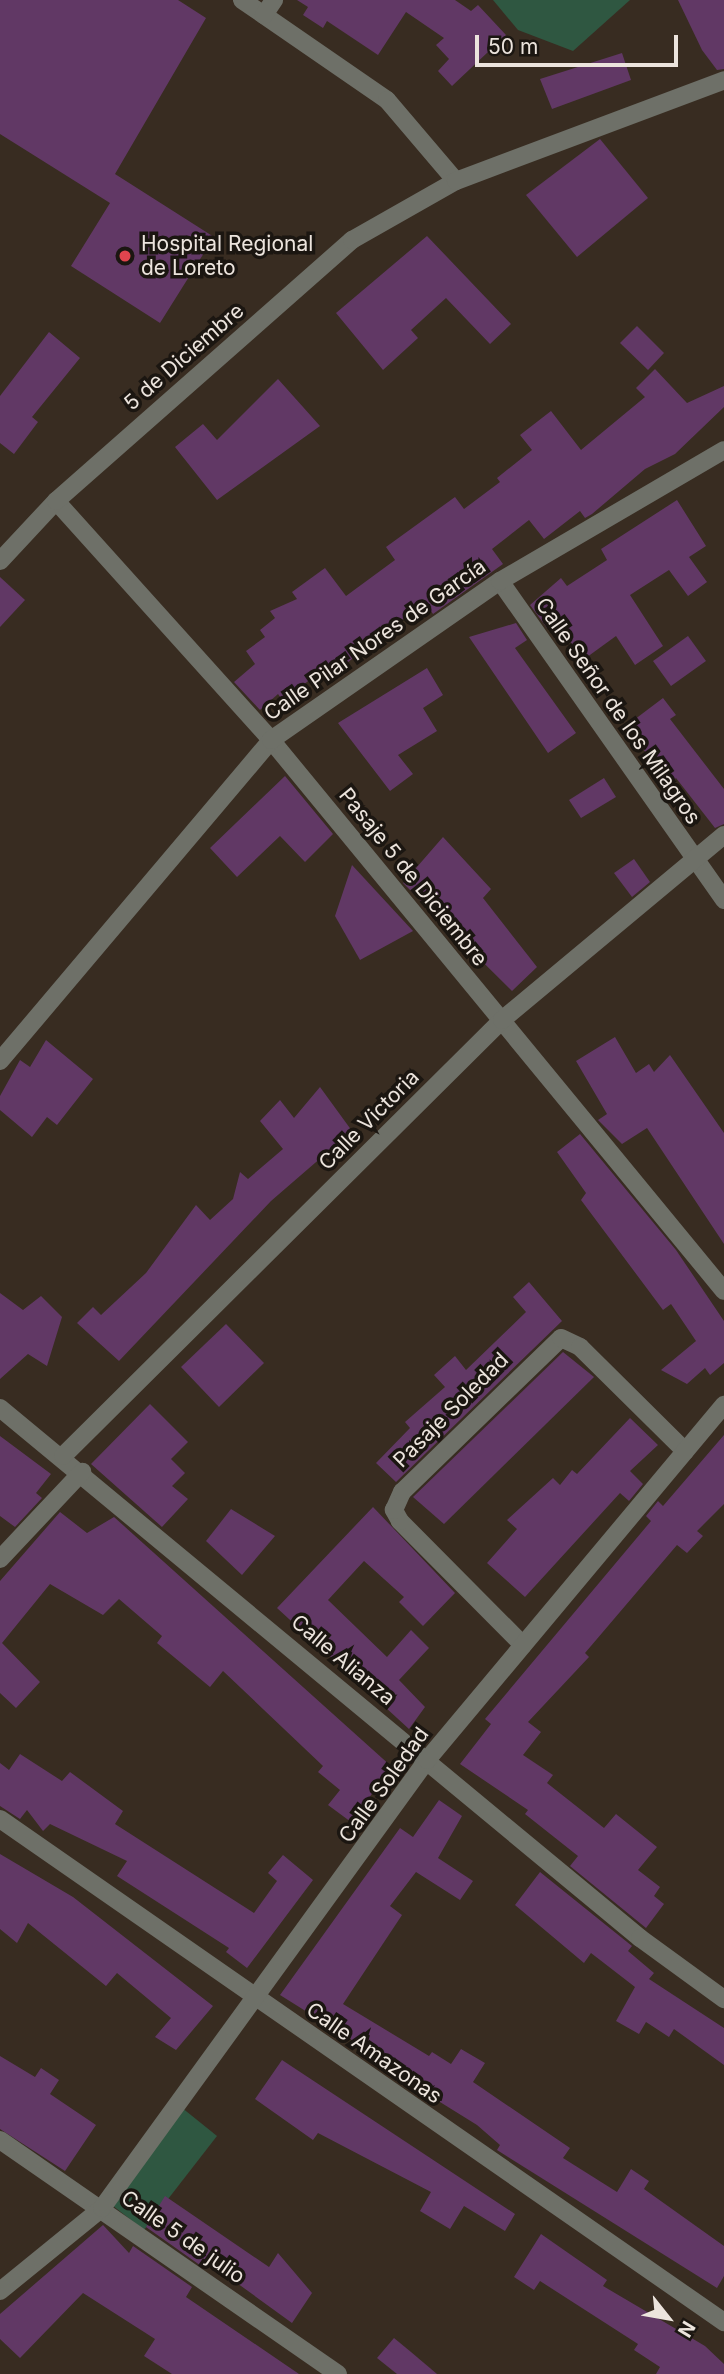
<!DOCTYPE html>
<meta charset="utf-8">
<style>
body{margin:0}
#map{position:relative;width:724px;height:2374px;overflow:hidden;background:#382c21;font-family:Inter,sans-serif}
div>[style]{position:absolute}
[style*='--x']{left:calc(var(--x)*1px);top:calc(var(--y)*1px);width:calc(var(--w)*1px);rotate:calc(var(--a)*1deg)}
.green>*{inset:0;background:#2f5741}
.building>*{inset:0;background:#613865}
.minor>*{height:18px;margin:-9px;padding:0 9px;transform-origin:9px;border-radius:9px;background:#6e7068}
.dots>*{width:19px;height:19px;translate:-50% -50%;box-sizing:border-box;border:4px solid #1b1611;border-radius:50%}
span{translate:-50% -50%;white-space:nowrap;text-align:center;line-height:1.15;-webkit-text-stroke:7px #1b1611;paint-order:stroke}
.poi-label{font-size:21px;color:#ece4dd}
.left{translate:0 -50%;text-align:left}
.street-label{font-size:21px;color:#ece4dd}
.north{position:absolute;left:633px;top:2283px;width:70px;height:70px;-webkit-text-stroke:5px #1b1611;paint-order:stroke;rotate:121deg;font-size:19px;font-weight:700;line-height:28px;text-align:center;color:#ece4dd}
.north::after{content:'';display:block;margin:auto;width:24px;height:32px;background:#ece4dd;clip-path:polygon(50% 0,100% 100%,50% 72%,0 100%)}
.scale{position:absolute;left:475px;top:35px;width:203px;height:32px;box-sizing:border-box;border:4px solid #ece4dd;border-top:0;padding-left:9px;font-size:21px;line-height:24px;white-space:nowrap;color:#ece4dd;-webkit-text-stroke:5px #1b1611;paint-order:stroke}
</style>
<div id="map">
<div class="green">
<div style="clip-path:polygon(493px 0,630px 0,573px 51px,518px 30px)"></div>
<div style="clip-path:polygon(181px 2107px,217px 2136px,144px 2230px,108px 2202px)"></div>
</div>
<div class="building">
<div style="clip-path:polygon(0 0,178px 0,206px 18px,115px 174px,214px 237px,160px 323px,71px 266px,110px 203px,0 134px)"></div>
<div style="clip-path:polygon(297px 0,455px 0,471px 11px,478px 5px,506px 35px,452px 86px,438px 71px,449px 59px,436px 45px,444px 38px,406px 12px,378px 55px,327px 21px,323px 28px,303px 15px,308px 7px)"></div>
<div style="clip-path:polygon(678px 0,724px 0,724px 69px,717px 70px,702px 50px)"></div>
<div style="clip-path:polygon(622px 53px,631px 80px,552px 109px,540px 79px)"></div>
<div style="clip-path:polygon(600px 139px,648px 198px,577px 257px,526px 195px)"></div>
<div style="clip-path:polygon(427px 236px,511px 324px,490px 344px,446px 298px,411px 330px,418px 338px,383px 370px,336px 313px)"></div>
<div style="clip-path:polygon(637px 326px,664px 353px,648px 370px,620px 343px)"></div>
<div style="clip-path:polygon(49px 332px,80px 358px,32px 417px,38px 422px,14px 454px,0 443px,0 396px)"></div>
<div style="clip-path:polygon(655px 369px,687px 403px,724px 386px,724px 407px,675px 454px,645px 469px,592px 514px,585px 518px,580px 511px,544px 539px,529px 520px,492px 549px,503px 564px,433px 614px,425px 602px,343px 666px,321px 680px,317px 674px,283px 701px,278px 694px,260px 710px,234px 682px,255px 664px,246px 651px,265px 637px,260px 630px,275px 618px,270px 611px,297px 599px,292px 592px,325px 568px,346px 596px,395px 560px,386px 547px,455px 497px,464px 509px,500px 482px,497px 478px,532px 450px,520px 435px,551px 411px,581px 450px,645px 397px,636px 388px)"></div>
<div style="clip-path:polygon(278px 379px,320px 426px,217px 500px,175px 447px,203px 424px,217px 440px)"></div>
<div style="clip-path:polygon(677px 500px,706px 546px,689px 557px,707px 582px,688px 596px,669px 570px,630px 595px,663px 646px,635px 665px,616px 636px,583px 660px,556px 621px,547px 628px,530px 605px,561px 578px,567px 586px,607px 560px,601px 549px)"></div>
<div style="clip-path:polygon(0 577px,25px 600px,0 627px)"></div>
<div style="clip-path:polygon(516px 623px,527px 640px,515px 648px,576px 733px,548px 753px,469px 637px)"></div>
<div style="clip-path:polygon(688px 636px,706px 661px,671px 686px,653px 661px)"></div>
<div style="clip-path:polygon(427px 668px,443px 695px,423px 708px,437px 731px,398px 755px,413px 774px,390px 791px,338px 723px)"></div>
<div style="clip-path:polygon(663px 698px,676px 715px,670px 719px,724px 789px,724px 824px,715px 828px,676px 778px,669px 784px,626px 726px)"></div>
<div style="clip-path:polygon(285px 776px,333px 834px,305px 862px,280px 836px,237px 877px,210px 848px)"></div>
<div style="clip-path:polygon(604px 778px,616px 797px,581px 818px,569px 800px)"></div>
<div style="clip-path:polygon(443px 837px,491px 889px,483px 898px,537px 967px,512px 991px,403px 883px)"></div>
<div style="clip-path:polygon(634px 859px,650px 882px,632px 897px,614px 873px)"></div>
<div style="clip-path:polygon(352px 865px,413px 931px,360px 960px,335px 916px)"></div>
<div style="clip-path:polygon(615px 1037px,636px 1073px,649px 1064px,654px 1072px,670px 1055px,724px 1133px,724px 1244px,647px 1128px,622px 1144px,598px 1120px,607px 1114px,576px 1061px)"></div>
<div style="clip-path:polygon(46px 1040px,93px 1079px,57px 1125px,47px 1117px,32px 1137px,0 1110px,0 1096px,20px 1060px,30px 1067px)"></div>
<div style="clip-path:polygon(320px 1087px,352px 1131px,271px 1201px,119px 1361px,77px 1323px,93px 1307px,101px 1315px,146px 1273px,196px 1205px,210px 1220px,233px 1199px,240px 1172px,248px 1179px,283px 1149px,260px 1121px,280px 1100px,294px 1118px)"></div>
<div style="clip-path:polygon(580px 1134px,676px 1250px,724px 1321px,724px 1363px,710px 1375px,705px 1368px,687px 1384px,661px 1370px,696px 1341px,671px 1304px,663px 1310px,581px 1200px,586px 1193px,557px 1152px)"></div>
<div style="clip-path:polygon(529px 1282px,562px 1321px,396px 1482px,376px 1463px,410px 1428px,405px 1422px,445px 1387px,434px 1375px,455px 1356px,466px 1370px,526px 1312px,513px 1297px)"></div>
<div style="clip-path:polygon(0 1293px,23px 1310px,41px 1296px,62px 1317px,47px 1366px,28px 1354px,0 1379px)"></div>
<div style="clip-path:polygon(226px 1324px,264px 1363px,219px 1407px,181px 1367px)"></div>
<div style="clip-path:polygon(563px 1352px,594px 1377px,444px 1524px,413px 1497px)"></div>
<div style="clip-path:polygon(150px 1404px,188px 1442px,171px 1459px,185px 1473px,172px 1486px,188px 1499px,162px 1527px,91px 1464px)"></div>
<div style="clip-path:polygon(630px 1418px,658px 1445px,630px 1471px,643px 1484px,629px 1501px,620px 1493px,525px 1597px,487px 1563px,517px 1529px,507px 1520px,553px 1478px,560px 1485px,572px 1470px,577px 1474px)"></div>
<div style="clip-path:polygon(724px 1435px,724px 1504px,697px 1531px,703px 1536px,687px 1553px,677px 1545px,585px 1653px,589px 1657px,528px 1722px,541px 1732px,523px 1755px,553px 1775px,547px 1783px,604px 1828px,616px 1814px,657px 1847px,638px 1870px,660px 1887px,654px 1896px,664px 1904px,646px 1928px,570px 1866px,578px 1856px,525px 1814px,528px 1810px,460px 1764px,491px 1724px,485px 1719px,651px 1521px,646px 1516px,658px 1501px,663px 1506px)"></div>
<div style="clip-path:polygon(0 1436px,51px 1474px,36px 1493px,42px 1498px,15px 1527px,0 1516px)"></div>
<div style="clip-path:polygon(373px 1507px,455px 1593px,423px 1626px,399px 1602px,404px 1597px,364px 1561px,328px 1600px,387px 1657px,411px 1630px,429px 1648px,399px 1680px,425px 1707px,409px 1729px,277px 1608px)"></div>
<div style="clip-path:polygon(231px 1509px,275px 1536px,242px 1575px,206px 1541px)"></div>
<div style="clip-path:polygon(60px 1512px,87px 1533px,114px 1517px,392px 1767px,351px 1822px,328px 1805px,340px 1790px,318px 1772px,323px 1766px,223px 1671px,210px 1687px,157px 1643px,162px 1636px,119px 1599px,103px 1615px,50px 1584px,2px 1643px,40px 1682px,16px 1708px,0 1693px,0 1581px)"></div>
<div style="clip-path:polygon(20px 1754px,62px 1781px,70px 1772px,123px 1811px,115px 1824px,254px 1913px,277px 1881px,268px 1873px,283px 1855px,313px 1880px,247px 1968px,226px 1952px,229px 1948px,117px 1876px,127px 1861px,50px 1824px,43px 1831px,27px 1810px,20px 1819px,0 1806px,0 1763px,9px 1770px)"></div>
<div style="clip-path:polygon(439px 1800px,462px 1816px,438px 1858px,473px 1881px,460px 1900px,416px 1872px,390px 1906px,402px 1915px,343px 2004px,429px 2056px,432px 2052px,451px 2064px,461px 2049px,485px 2063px,473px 2082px,570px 2148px,563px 2158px,617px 2192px,631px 2169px,649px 2181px,644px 2189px,724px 2246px,724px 2276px,717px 2288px,497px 2150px,500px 2145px,477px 2125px,411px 2084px,414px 2079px,280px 1995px,400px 1828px,413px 1837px)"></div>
<div style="clip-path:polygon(0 1854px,73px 1897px,213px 2006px,176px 2050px,155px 2037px,171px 2018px,117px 1973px,106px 1986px,28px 1923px,17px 1943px,0 1929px)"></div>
<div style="clip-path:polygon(540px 1872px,632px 1946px,628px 1951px,654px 1973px,649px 1979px,724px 2028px,724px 2065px,674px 2029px,669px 2037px,646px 2022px,639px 2034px,616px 2021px,635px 1987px,591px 1953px,584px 1963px,515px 1905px)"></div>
<div style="clip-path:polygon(0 2056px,35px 2077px,41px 2068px,59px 2080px,50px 2094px,96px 2125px,65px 2171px,0 2129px)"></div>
<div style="clip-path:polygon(282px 2060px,515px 2214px,505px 2231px,464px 2206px,450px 2229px,420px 2211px,431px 2192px,318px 2133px,313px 2140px,255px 2099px)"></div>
<div style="clip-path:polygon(165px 2196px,269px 2267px,278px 2253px,312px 2293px,292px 2323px,208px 2262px,204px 2268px,146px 2227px)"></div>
<div style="clip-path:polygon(103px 2225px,129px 2253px,133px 2246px,192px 2287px,186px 2297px,299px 2374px,172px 2374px,144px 2356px,155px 2339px,83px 2293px,20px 2358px,0 2339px,0 2314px)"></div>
<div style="clip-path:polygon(541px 2234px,607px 2280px,603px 2286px,705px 2346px,724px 2364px,724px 2374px,656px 2374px,660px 2367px,634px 2350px,638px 2344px,540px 2281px,534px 2290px,514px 2277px)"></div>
<div style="clip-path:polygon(394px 2338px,411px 2352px,437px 2374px,397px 2374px,377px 2358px)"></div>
</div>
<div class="minor">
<div style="--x:242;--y:0;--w:176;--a:34.6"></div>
<div style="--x:387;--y:100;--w:106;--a:49.6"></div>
<div style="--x:264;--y:15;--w:18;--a:-56"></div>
<div style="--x:56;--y:501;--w:321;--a:48"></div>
<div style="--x:271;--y:740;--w:713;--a:50.57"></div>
<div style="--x:0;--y:561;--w:82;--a:-47"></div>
<div style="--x:56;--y:501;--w:395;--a:-41.4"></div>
<div style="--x:352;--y:240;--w:120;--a:-29.6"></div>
<div style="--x:456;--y:181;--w:286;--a:-20.6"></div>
<div style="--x:500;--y:581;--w:390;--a:54.9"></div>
<div style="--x:0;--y:1061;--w:420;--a:-49.8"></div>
<div style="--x:271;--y:740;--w:279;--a:-34.8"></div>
<div style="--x:500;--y:581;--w:259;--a:-30.3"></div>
<div style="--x:0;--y:1408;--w:831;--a:39.63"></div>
<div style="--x:640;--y:1938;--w:104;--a:36"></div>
<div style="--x:63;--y:1456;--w:619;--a:-44.8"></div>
<div style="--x:502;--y:1020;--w:289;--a:-39.8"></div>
<div style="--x:0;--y:1559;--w:120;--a:-46.7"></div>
<div style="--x:523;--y:1645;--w:175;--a:-134.8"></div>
<div style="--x:400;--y:1521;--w:13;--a:-119"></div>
<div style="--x:394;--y:1510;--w:20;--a:-66"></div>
<div style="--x:402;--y:1492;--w:221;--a:-44.1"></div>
<div style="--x:561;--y:1338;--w:21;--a:25"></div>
<div style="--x:580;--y:1347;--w:148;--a:44.7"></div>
<div style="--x:0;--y:1819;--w:882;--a:34.79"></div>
<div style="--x:0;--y:2140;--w:411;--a:34.7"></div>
<div style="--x:0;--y:2291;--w:132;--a:-39.1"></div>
<div style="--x:102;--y:2208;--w:553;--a:-54.04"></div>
<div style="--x:427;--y:1760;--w:463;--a:-50.1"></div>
</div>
<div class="dots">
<div style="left:125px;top:256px;background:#e0444e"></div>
</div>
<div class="poi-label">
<span class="left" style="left:141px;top:256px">Hospital Regional<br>de Loreto</span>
</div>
<div class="street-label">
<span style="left:184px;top:357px;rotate:-41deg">5 de Diciembre</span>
<span style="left:375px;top:640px;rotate:-35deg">Calle Pilar Nores de García</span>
<span style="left:618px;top:711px;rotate:55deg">Calle Señor de los Milagros</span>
<span style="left:413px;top:877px;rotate:51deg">Pasaje 5 de Diciembre</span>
<span style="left:369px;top:1120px;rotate:-45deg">Calle Victoria</span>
<span style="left:451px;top:1410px;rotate:-45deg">Pasaje Soledad</span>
<span style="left:343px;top:1660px;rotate:40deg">Calle Alianza</span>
<span style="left:384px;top:1785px;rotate:-54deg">Calle Soledad</span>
<span style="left:374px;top:2053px;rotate:35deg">Calle Amazonas</span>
<span style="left:183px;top:2237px;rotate:35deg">Calle 5 de julio</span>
</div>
<div class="north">N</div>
<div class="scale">50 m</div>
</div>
